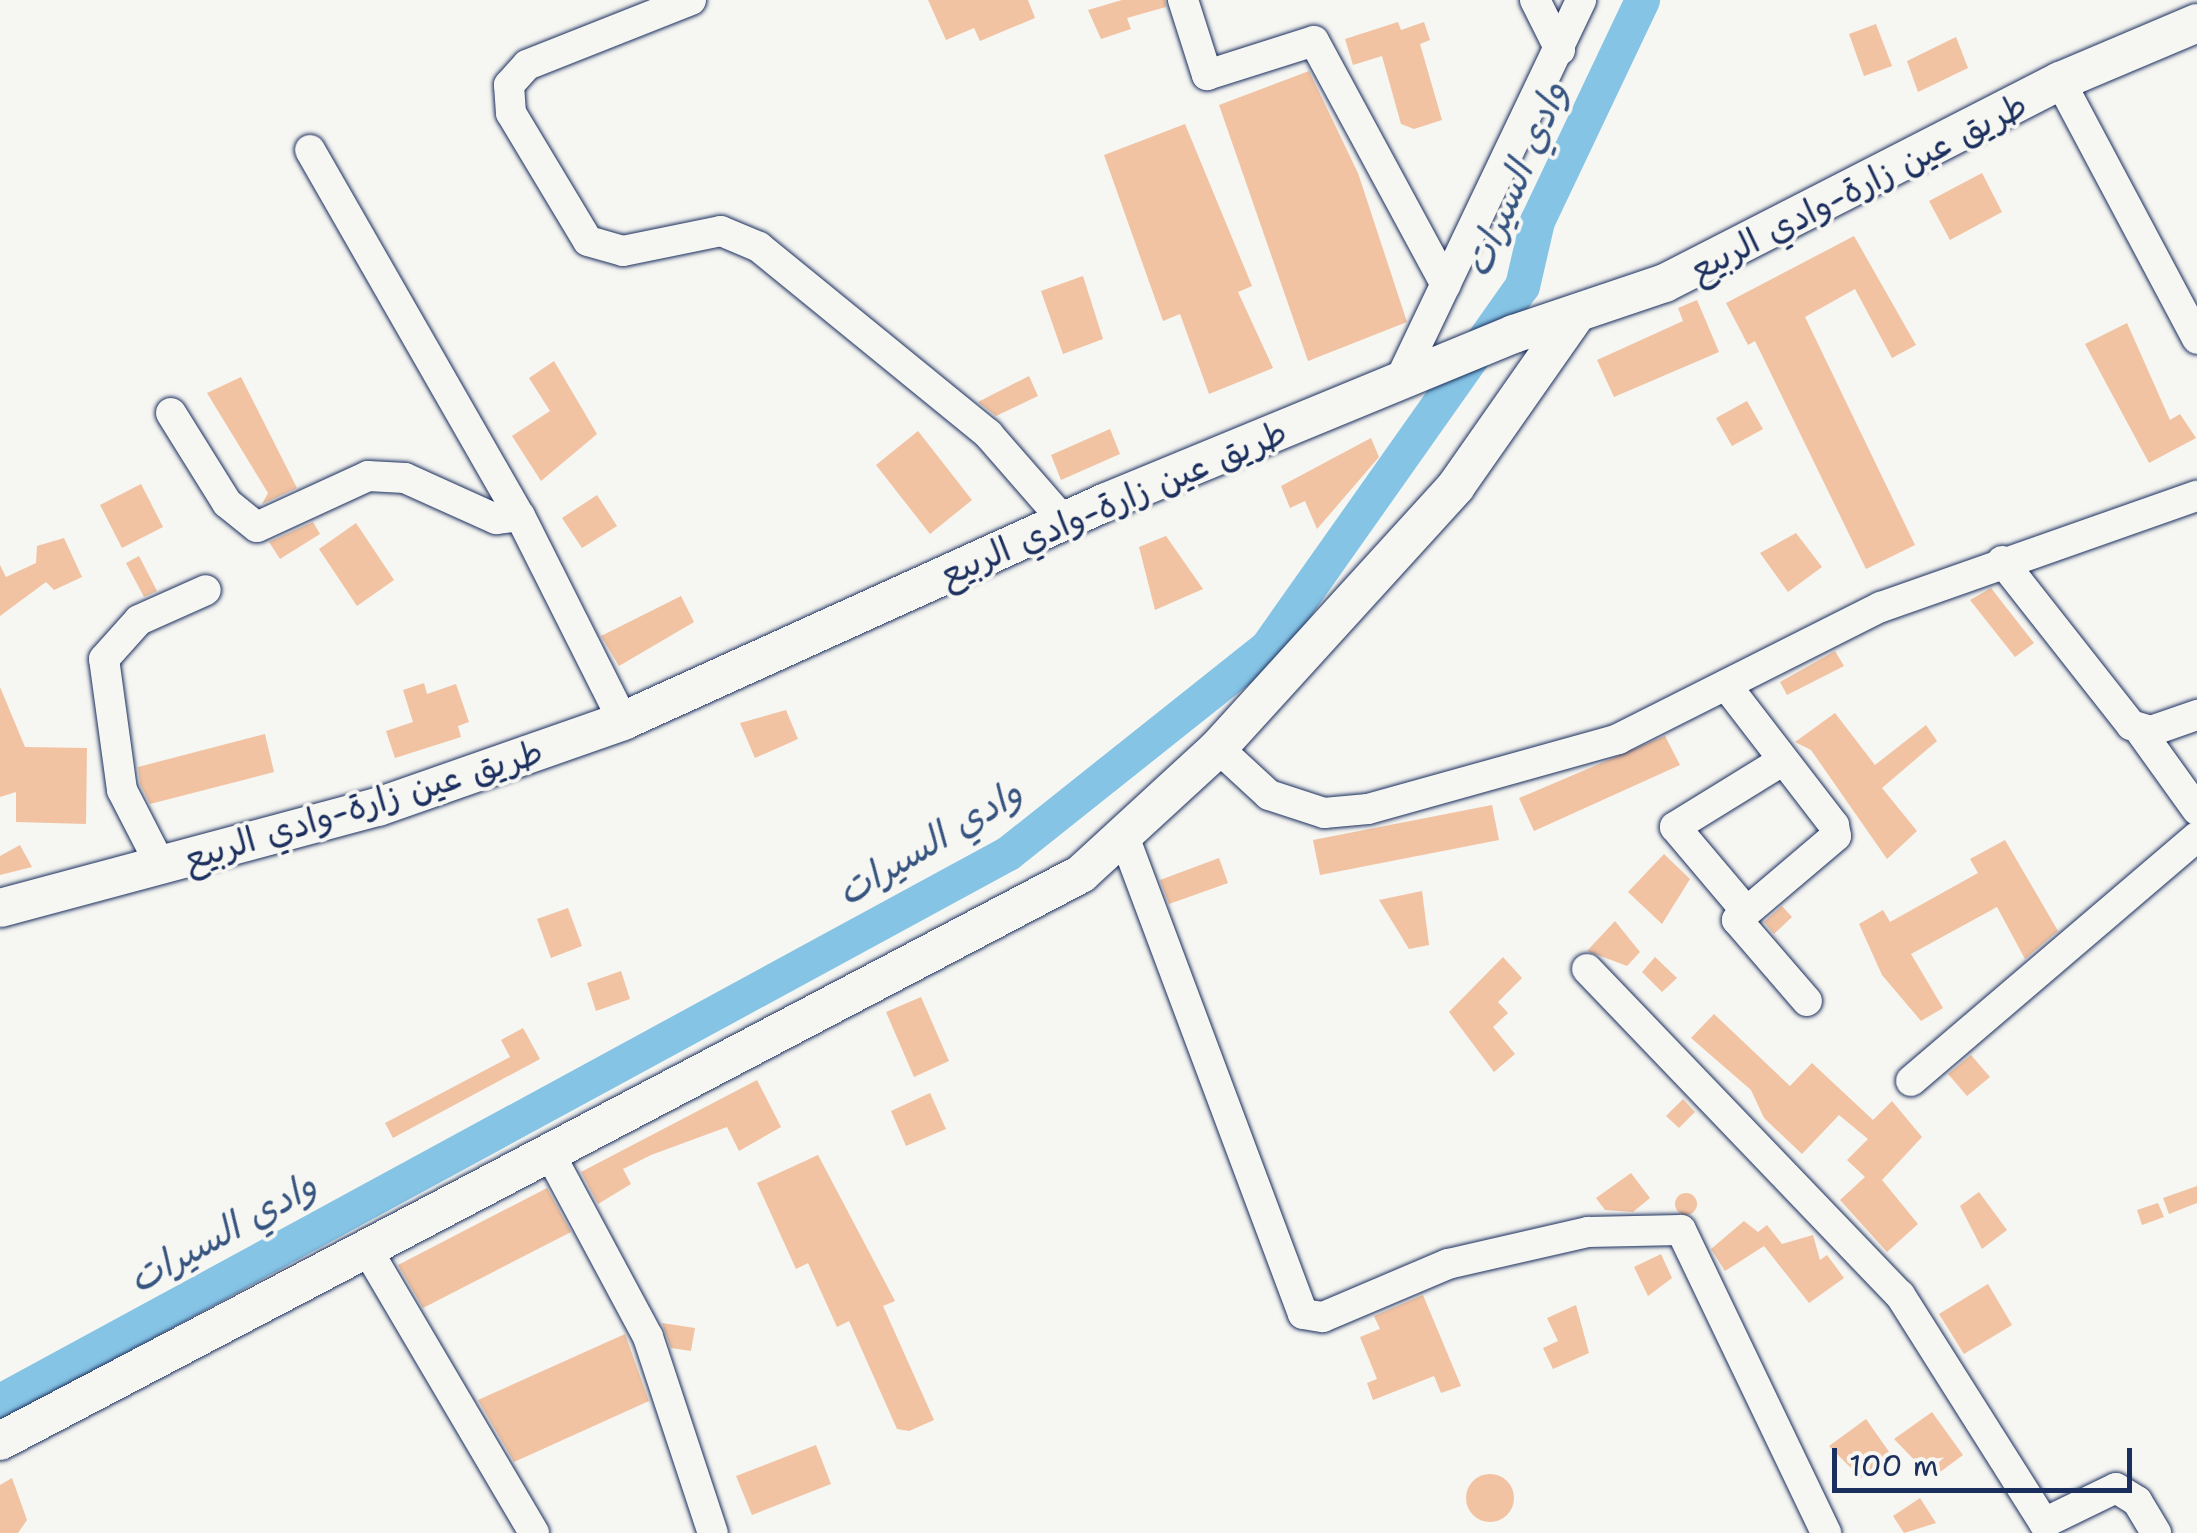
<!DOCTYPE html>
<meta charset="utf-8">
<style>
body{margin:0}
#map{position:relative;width:2197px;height:1533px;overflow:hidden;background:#f6f6f2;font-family:"Shantell Sans","Playpen Sans Arabic",sans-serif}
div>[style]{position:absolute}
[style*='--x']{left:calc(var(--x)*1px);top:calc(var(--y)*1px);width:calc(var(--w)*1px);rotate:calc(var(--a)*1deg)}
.river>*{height:35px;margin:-17.5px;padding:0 17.5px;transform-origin:17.5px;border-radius:17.5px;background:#86c4e6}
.building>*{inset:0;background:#f2c3a2}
.round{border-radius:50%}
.roads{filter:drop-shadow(0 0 2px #1b2f5e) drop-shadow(0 0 2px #1b2f5e)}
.minor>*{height:30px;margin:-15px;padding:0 15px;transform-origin:15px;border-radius:15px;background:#f6f6f2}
.major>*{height:38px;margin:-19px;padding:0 19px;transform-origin:19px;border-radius:19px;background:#f6f6f2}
span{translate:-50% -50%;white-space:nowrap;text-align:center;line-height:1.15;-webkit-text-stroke:8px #f6f6f2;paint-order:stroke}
.street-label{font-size:35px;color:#1b2f5e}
.water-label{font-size:38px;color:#365480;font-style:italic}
.scale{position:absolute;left:1832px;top:1448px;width:300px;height:45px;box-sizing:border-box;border:5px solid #1b2f5e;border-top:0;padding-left:12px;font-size:30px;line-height:35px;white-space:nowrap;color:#1b2f5e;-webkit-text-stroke:8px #f6f6f2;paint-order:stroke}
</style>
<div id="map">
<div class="river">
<div style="--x:0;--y:1401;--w:1147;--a:-28.53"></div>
<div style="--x:1008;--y:853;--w:331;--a:-38.5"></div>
<div style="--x:1267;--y:647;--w:442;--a:-54.8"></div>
<div style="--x:1522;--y:286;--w:67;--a:-77"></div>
<div style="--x:1537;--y:221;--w:245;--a:-64.6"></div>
</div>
<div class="building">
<div style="clip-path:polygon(928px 0,1028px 0,1035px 18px,980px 41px,974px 28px,946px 40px)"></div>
<div style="clip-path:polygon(1122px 0,1165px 0,1166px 7px,1127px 18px,1131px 29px,1101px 39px,1088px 10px)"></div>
<div style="clip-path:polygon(1398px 22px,1401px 30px,1424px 22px,1430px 40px,1420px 44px,1442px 120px,1414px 129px,1401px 124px,1382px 56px,1353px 65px,1345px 39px)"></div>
<div style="clip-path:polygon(1876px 24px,1892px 66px,1864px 76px,1849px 34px)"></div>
<div style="clip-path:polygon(1956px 37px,1968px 68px,1918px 92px,1907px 61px)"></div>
<div style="clip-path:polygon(1309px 71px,1358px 173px,1407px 322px,1308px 361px,1219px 105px)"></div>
<div style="clip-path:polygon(1185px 124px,1252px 286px,1238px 292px,1273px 368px,1209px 394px,1180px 314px,1163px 321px,1104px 155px)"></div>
<div style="clip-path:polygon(1982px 173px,2002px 212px,1950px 240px,1929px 201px)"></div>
<div style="clip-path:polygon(1854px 236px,1916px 345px,1892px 358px,1855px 289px,1805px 317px,1915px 545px,1866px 569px,1755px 341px,1748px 345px,1726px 303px)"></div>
<div style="clip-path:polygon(1083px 276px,1103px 339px,1063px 354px,1041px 291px)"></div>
<div style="clip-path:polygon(1697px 300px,1719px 352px,1614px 397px,1597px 360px,1683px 321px,1678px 308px)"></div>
<div style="clip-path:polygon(2127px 323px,2170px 420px,2180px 414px,2196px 438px,2149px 463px,2085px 344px)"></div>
<div style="clip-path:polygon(554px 361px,597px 434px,541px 481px,512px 436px,550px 411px,529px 378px)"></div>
<div style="clip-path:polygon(1029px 376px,1038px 396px,996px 416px,978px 402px)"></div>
<div style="clip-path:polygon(241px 377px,297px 488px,262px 504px,268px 493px,207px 393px)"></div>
<div style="clip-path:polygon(1747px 401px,1763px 429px,1732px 446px,1716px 418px)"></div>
<div style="clip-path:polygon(1110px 429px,1120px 454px,1061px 480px,1051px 455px)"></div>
<div style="clip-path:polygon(918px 431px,972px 500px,930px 534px,876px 465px)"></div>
<div style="clip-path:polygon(1371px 438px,1379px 457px,1317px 529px,1305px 501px,1290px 508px,1281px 486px)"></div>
<div style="clip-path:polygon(141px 484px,163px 527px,122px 548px,100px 505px)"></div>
<div style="clip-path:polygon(597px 495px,617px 526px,582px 548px,562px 518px)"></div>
<div style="clip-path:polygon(313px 522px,320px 534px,280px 559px,269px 542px)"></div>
<div style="clip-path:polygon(356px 523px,394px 580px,357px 606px,319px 549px)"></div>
<div style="clip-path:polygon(1796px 533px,1822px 567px,1788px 592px,1760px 553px)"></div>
<div style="clip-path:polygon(1166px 536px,1203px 589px,1155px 610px,1139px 547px)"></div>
<div style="clip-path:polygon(64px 538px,82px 577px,54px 590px,46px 582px,0 616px,0 565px,6px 577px,36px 563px,37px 546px)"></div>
<div style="clip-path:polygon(139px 556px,157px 591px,144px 597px,126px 563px)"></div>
<div style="clip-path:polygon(1991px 588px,2034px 643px,2015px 657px,1970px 600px)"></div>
<div style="clip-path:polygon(681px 596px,694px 622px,619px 666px,601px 636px)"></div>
<div style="clip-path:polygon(1835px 651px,1844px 666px,1787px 695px,1780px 682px)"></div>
<div style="clip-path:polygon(424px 683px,427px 694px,456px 684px,469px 722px,458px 726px,461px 737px,395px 758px,386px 731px,413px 722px,403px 690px)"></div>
<div style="clip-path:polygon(0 687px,25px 747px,87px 748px,86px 824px,16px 822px,16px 792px,0 797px)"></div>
<div style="clip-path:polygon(786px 710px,798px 739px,755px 758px,740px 723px)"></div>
<div style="clip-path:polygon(1835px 713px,1875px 765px,1926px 725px,1937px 741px,1882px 788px,1917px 831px,1887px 859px,1811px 750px,1795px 742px)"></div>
<div style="clip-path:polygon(265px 734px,274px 772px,150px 804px,140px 784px,138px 767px)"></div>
<div style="clip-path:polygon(1665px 736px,1680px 765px,1534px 831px,1519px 798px)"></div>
<div style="clip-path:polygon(1492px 805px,1499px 840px,1320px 875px,1313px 840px)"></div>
<div style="clip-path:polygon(2005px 840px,2058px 931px,2025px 959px,1997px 907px,1911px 954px,1943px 1008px,1921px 1021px,1882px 975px,1859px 924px,1883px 910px,1890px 922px,1978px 873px,1970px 859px)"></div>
<div style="clip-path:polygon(20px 845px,32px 867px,0 875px,0 856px)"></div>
<div style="clip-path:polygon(1664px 854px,1690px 879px,1662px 924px,1628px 892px)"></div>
<div style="clip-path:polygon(1219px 858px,1228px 883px,1169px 904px,1160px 880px)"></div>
<div style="clip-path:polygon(1422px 891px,1429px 945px,1409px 949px,1379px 900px)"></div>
<div style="clip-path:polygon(1782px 906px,1792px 917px,1774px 934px,1764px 922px)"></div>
<div style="clip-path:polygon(568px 908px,582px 946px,551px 958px,537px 919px)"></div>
<div style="clip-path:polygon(1615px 921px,1640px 952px,1627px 966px,1587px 951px)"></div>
<div style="clip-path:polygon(1503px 957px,1522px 978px,1498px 1002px,1508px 1013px,1493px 1027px,1515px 1054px,1494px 1072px,1449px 1012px)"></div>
<div style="clip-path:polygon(1655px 957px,1677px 978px,1662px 992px,1642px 972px)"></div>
<div style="clip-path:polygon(621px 971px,630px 999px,596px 1011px,587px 983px)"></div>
<div style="clip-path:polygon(921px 997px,949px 1061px,914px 1077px,886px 1012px)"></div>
<div style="clip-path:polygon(1714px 1014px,1790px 1086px,1812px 1063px,1873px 1120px,1892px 1101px,1922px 1137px,1882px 1180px,1918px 1224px,1887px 1252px,1840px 1200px,1865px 1177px,1847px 1160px,1868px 1139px,1839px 1115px,1802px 1154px,1764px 1118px,1751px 1090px,1691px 1038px)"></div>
<div style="clip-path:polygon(523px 1028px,540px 1059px,393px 1138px,385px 1123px,510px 1057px,501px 1040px)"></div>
<div style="clip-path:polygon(1971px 1055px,1990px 1077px,1967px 1096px,1948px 1074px)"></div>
<div style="clip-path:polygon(757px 1080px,781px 1127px,739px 1151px,727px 1127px,651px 1155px,623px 1169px,631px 1184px,598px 1204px,581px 1172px)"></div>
<div style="clip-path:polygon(930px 1093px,946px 1129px,906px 1146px,891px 1111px)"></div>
<div style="clip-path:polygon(1683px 1099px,1695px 1112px,1679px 1128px,1666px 1116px)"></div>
<div style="clip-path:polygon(818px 1155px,895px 1301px,883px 1306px,934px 1420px,909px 1431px,897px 1429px,849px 1321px,837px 1327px,808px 1263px,796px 1269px,757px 1183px)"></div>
<div style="clip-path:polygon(1631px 1173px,1650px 1198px,1633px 1212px,1605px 1210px,1596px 1198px)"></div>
<div style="clip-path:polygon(2197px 1186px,2197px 1203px,2169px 1214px,2163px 1198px)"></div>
<div style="clip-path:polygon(547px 1188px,571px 1232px,423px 1308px,398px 1265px)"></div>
<div style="clip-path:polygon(1979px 1192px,2007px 1230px,1982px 1249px,1960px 1206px)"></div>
<div class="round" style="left:1675px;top:1193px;width:22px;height:22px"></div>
<div style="clip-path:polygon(2158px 1203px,2164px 1217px,2142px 1225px,2137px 1210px)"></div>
<div style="clip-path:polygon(1744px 1221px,1758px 1232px,1767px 1225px,1782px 1244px,1813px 1235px,1820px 1260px,1827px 1255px,1844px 1278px,1809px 1303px,1764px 1246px,1725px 1271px,1711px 1249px)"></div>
<div style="clip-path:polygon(1661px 1254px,1672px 1278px,1648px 1296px,1634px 1267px)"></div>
<div style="clip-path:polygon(1988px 1284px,2012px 1325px,1964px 1354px,1939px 1314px)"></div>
<div style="clip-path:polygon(1423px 1295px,1461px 1386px,1441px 1393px,1434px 1376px,1373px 1400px,1367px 1383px,1377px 1379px,1360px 1337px,1380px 1329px,1374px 1316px)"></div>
<div style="clip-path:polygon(1576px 1305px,1589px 1353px,1553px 1369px,1543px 1348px,1558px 1341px,1547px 1318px)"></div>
<div style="clip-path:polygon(662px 1323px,695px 1328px,691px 1351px,671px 1348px)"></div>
<div style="clip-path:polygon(625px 1334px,649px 1401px,514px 1462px,478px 1400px)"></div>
<div style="clip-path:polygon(1932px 1412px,1963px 1455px,1932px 1478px,1894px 1439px)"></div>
<div style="clip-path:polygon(1866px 1419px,1892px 1456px,1861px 1478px,1829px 1446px)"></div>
<div style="clip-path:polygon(816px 1445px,831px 1484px,752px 1515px,736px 1476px)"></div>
<div class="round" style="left:1466px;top:1474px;width:48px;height:48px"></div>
<div style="clip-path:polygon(12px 1478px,27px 1520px,18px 1533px,0 1533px,0 1485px)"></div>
<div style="clip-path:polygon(1920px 1498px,1936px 1523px,1904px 1533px,1893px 1516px)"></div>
</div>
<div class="roads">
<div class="minor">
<div style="--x:691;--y:0;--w:176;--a:158.4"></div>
<div style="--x:527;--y:65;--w:27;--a:132"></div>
<div style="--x:509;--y:85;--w:28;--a:86"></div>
<div style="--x:511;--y:113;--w:149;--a:59"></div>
<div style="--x:588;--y:241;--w:36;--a:16"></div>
<div style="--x:623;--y:251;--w:100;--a:-11.5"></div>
<div style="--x:721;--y:231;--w:41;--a:22.8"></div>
<div style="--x:759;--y:247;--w:296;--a:39.2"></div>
<div style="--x:988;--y:434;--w:116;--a:48.9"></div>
<div style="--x:1183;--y:0;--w:79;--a:72.3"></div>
<div style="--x:1207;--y:75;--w:112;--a:-17.6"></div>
<div style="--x:1314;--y:41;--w:277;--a:61.6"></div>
<div style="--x:1535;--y:0;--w:56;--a:63.4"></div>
<div style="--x:2060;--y:81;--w:292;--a:62"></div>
<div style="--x:310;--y:150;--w:422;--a:60.2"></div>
<div style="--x:520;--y:516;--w:229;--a:63.3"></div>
<div style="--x:1399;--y:382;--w:423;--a:-64.5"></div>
<div style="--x:171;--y:413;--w:106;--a:58.1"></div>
<div style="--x:227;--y:503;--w:38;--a:39"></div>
<div style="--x:257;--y:527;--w:122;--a:-24.7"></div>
<div style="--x:368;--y:476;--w:37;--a:3"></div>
<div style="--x:405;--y:478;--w:100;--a:24.3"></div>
<div style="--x:496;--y:519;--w:24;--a:-7"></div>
<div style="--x:2002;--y:561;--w:209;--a:51.8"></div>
<div style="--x:2131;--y:725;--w:21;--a:17"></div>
<div style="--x:2151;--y:731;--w:49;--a:-19.2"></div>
<div style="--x:1726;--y:685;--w:177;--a:52.4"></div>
<div style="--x:1834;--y:825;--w:11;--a:80"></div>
<div style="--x:1836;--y:836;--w:130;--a:139.7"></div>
<div style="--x:1737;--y:920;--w:107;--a:49.2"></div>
<div style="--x:2141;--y:732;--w:96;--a:54.3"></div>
<div style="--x:1218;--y:748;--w:69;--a:42.7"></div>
<div style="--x:1269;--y:795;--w:58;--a:18.1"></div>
<div style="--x:1324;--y:813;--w:44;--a:-5.2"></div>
<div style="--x:1368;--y:809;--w:260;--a:-15.6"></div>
<div style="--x:1618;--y:739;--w:294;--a:-26.7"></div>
<div style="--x:1881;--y:607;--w:335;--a:-19.4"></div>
<div style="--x:1125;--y:839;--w:507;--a:69.46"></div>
<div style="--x:1303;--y:1314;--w:20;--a:9"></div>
<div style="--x:1323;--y:1317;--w:136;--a:-23"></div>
<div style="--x:1448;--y:1264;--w:144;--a:-12.9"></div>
<div style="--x:1588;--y:1232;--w:93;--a:-1.2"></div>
<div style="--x:1681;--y:1230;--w:336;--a:64.4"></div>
<div style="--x:161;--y:866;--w:85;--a:-117.2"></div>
<div style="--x:122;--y:790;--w:132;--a:-97.8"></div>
<div style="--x:104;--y:659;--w:52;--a:-48.1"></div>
<div style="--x:139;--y:620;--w:73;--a:-24.1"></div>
<div style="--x:1746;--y:911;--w:110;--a:-130.2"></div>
<div style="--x:1675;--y:827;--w:126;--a:-31.7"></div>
<div style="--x:1587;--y:969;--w:452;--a:46.2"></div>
<div style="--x:1900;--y:1295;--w:270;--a:57.7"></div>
<div style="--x:2044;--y:1523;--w:80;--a:-25.9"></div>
<div style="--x:2116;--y:1488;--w:25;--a:32"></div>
<div style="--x:2137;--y:1501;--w:37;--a:59"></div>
<div style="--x:1911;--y:1081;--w:376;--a:-40.5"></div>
<div style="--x:551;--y:1156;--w:205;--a:61.8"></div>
<div style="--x:648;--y:1337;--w:206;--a:71.7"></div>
<div style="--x:368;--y:1251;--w:327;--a:59.5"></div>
</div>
<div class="major">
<div style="--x:0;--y:908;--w:391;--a:-15"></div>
<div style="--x:378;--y:807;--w:260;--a:-19.3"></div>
<div style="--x:623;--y:721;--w:530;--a:-24.39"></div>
<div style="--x:1106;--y:502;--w:441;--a:-22.4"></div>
<div style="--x:1514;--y:334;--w:159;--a:-18.7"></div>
<div style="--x:1665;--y:283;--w:444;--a:-27.1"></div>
<div style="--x:2060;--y:81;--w:149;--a:-22.9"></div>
<div style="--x:0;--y:1441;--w:1221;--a:-27.68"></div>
<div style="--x:1081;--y:874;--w:186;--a:-42.6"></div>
<div style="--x:1218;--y:748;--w:354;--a:-47.7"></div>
<div style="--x:1456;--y:486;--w:204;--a:-55"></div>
</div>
</div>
<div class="street-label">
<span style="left:1858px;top:187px;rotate:-27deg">طريق عين زارة-وادي الربيع</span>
<span style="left:1113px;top:503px;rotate:-23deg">طريق عين زارة-وادي الربيع</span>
<span style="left:363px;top:805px;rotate:-17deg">طريق عين زارة-وادي الربيع</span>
</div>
<div class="water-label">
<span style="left:1515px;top:179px;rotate:-67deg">وادي السيرات</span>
<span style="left:929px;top:842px;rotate:-31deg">وادي السيرات</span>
<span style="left:222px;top:1232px;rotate:-29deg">وادي السيرات</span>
</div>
<div class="scale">100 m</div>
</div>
